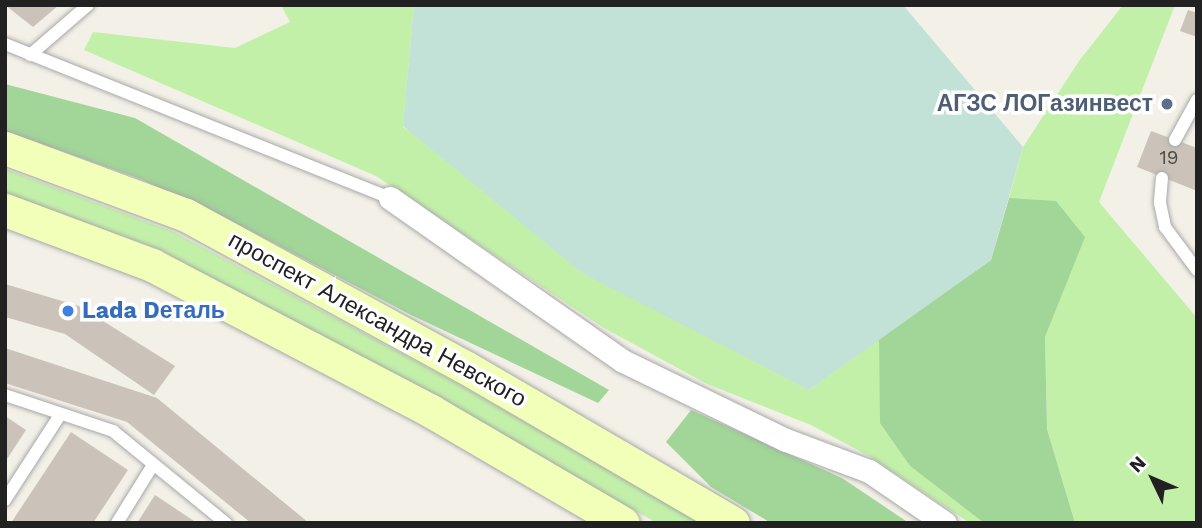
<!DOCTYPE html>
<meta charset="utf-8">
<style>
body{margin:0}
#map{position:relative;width:1202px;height:528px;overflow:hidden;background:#f2f0e7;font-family:"Work Sans",sans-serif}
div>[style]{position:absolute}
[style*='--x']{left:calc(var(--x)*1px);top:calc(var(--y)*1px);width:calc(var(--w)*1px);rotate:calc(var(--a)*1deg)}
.grass>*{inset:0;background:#c3f0a9}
.forest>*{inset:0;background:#a2d598}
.wetland>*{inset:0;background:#c2e2d7}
.building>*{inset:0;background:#cbc3b9}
.roads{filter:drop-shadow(0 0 2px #a8a8a8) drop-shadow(0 0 2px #a8a8a8)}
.service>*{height:12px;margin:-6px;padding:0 6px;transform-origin:6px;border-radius:6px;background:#fff}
.minor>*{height:23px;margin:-11.5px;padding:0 11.5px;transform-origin:11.5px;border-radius:11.5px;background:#fff}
.secondary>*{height:33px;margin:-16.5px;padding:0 16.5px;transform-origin:16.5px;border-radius:16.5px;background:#f2ffb8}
.dots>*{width:19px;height:19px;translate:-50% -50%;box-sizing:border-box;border:4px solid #fff;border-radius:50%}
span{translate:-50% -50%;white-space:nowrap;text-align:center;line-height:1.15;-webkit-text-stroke:7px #fff;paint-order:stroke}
.number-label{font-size:19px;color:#4c4a47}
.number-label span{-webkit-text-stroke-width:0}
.service-label{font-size:23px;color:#4e5e75;font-weight:700}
.right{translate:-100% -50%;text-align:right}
.shop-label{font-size:23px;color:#366cbe;font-weight:700}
.left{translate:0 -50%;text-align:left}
.street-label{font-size:23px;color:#212121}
.frame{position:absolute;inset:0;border:7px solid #212121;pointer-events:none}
.north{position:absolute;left:1118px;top:444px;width:70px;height:70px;-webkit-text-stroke:5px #fff;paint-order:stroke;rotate:314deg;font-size:19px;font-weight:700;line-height:28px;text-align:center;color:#212121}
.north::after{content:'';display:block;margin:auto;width:24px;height:32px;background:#212121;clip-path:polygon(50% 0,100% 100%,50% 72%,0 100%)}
</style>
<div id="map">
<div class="grass">
<div style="clip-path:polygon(281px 5px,414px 5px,403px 127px,809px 390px,879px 339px,881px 423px,910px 466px,984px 523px,970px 523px,867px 455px,811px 425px,707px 384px,604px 328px,376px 176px,84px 50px,93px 32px,235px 48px,290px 22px)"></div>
<div style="clip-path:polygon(1123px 5px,1175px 5px,1099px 202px,1197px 318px,1197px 523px,1075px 523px,1047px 429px,1045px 337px,1084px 237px,1009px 198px,1023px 147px,1079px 61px)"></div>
<div style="clip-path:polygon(5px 169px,174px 232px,453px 381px,702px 523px,657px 523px,161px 250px,5px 193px)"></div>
</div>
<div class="forest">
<div style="clip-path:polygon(5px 84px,135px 118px,609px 390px,598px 403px,411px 315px,224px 217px,138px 178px,5px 131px)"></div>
<div style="clip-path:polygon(1009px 198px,1056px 201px,1085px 237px,1045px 337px,1047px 429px,1075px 523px,984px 523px,910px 466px,880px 423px,879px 339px,991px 260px)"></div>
<div style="clip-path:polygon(691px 410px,842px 478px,909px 523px,771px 523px,711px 487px,666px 442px)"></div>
</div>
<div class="wetland">
<div style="clip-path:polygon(414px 5px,903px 5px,1023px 147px,991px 260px,809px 390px,582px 273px,403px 126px)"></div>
</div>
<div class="building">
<div style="clip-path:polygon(5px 5px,59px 5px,33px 27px)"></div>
<div style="clip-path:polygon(1188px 10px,1197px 13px,1197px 37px,1180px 31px)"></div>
<div style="clip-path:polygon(1151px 131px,1197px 148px,1197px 191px,1137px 167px)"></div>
<div style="clip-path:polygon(5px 284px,79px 306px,175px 366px,154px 395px,65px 334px,5px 317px)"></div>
<div style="clip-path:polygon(5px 348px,157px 398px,309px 523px,251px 523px,127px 422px,5px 383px)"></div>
<div style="clip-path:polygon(5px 416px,26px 430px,5px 462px)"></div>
<div style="clip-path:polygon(71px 432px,128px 470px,93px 523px,11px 523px)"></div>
<div style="clip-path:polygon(155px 495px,197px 523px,137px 523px)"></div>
</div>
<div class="roads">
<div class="service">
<div style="--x:5;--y:44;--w:415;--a:21.8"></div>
<div style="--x:30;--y:55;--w:77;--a:-40.8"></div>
<div style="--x:1175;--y:140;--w:46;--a:-61.2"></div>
<div style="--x:1162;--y:178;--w:25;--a:95"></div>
<div style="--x:1160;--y:203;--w:25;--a:78"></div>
<div style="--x:1165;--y:227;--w:54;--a:53.3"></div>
<div style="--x:5;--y:395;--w:114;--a:18.4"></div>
<div style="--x:113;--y:431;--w:146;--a:39.2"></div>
<div style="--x:5;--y:500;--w:101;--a:-57.1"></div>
<div style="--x:117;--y:523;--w:68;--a:-58.2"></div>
</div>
<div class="minor">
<div style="--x:390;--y:198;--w:284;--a:35"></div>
<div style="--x:623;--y:361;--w:181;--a:25.9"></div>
<div style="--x:786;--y:440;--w:89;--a:20.5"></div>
<div style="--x:869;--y:471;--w:92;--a:34.4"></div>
</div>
<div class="secondary">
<div style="--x:5;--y:148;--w:193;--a:20.3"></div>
<div style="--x:186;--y:215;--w:318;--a:28.6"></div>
<div style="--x:465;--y:367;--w:310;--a:30.2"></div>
<div style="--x:5;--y:210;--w:157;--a:20.5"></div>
<div style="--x:152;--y:265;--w:315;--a:27.6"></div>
<div style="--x:431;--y:411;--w:222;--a:30.3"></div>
</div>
</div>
<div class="dots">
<div style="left:1167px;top:104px;background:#5c6f8a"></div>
<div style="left:68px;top:311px;background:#3f7fe0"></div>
</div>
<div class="number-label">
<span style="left:1169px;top:158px">19</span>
</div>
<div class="service-label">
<span class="right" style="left:1153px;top:104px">АГЗС ЛОГазинвест</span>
</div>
<div class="shop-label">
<span class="left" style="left:82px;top:311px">Lada Dеталь</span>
</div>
<div class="street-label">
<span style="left:377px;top:320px;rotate:29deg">проспект Александра Невского</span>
</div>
<div class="frame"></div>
<div class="north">N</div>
</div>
